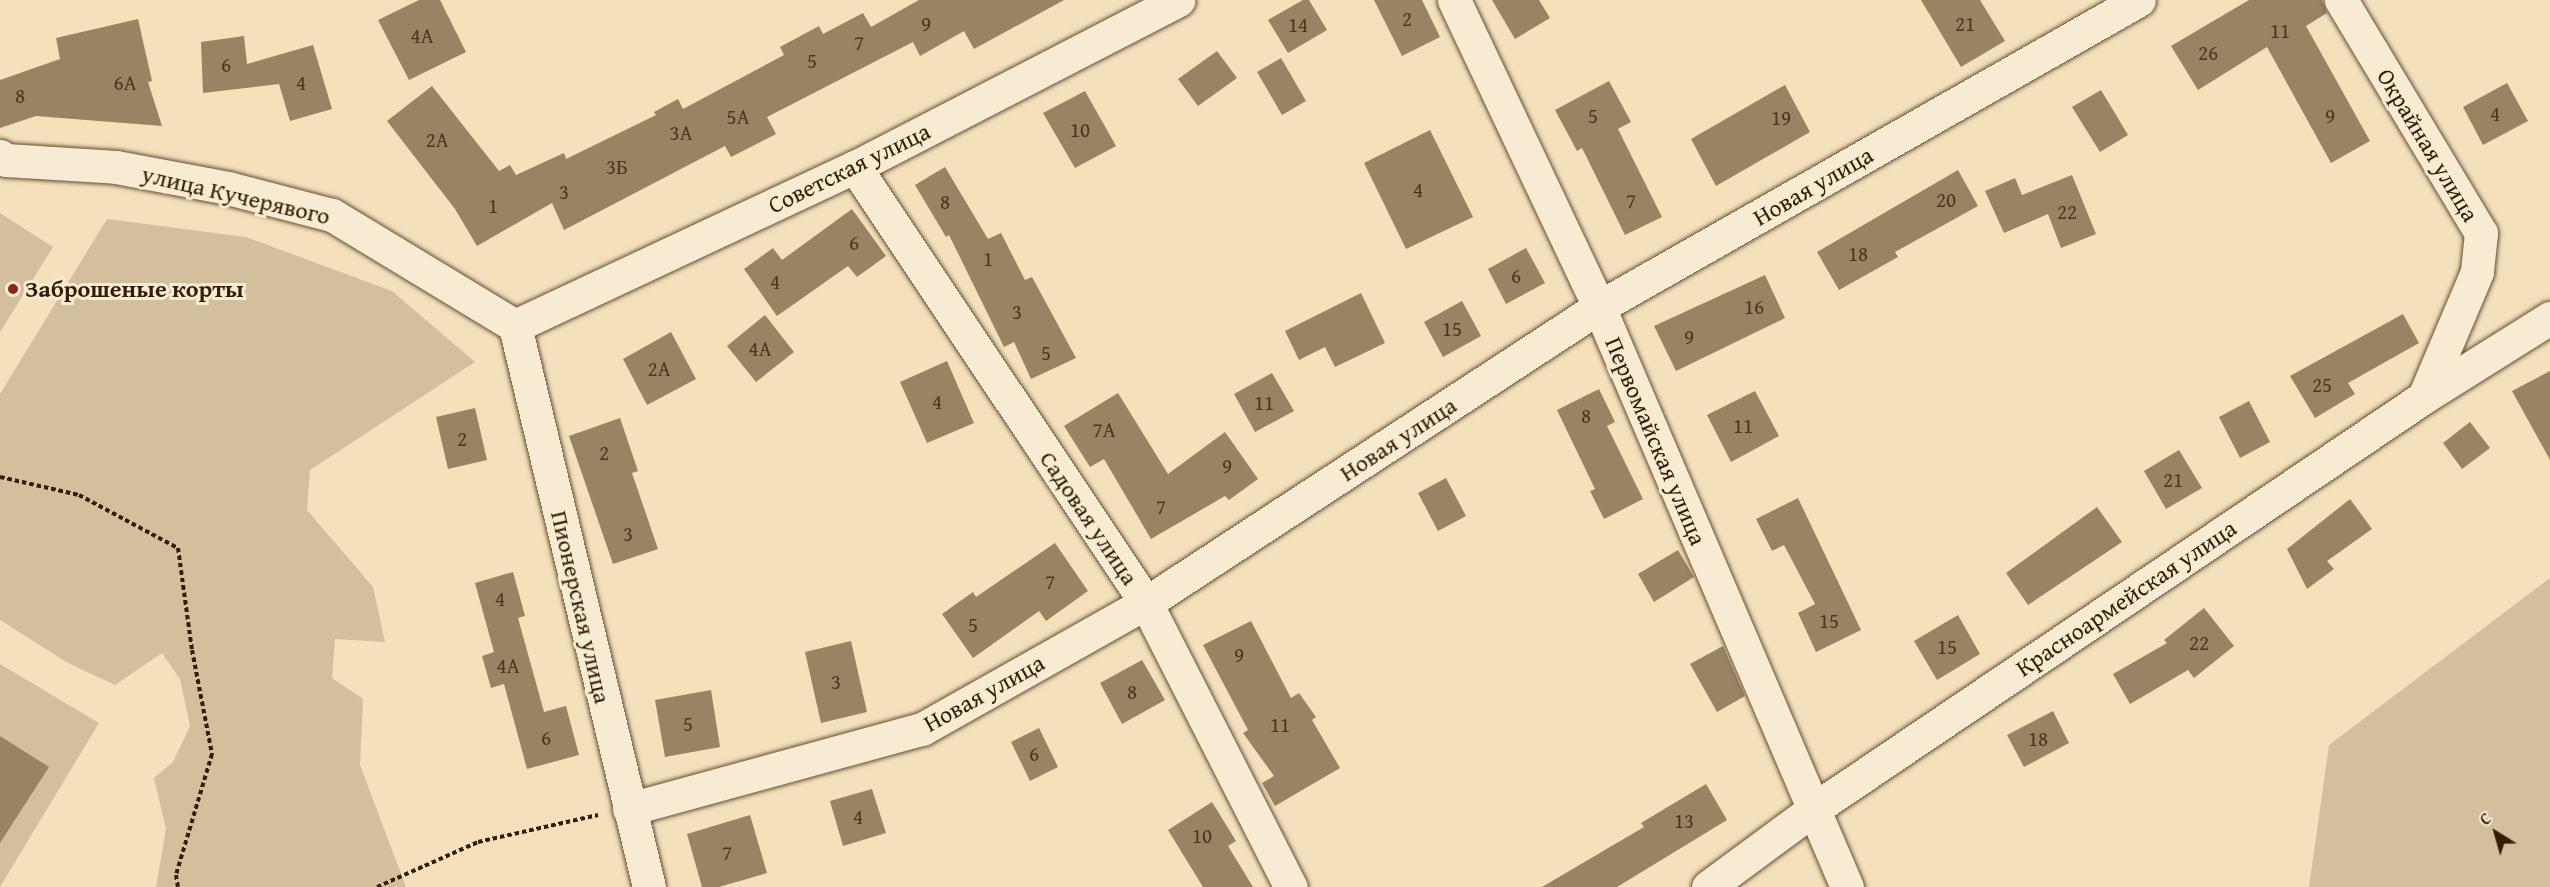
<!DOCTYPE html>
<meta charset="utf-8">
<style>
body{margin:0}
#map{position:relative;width:2550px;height:887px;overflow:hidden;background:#f4e0bb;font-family:"Gentium Book Plus",serif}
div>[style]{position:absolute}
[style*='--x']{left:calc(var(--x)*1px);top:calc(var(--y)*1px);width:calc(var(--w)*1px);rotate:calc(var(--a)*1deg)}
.green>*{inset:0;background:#d3bf9c}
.building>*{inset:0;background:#988363}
.path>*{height:4px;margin-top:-2px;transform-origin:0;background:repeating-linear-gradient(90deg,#341e03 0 4.5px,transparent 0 7.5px)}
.roads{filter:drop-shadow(0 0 2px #644e31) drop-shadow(0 0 2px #644e31)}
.street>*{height:33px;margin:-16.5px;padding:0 16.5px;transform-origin:16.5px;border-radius:16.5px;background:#f8ebd3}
.dots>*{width:16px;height:16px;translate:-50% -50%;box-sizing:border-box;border:3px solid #f8ebd3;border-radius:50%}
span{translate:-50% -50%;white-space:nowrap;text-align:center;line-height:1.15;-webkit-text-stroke:6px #f8ebd3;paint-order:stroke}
.number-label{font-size:21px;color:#4d371b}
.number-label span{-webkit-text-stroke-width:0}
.street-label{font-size:24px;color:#341e03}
.poi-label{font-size:24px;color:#341e03;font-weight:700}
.left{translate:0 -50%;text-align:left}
.north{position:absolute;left:2466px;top:803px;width:60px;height:60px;-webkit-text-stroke:4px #f8ebd3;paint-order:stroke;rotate:323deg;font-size:16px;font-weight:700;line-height:24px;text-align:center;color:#341e03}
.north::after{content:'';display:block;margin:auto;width:21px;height:27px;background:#341e03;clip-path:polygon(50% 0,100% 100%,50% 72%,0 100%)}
</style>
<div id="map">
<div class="green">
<div style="clip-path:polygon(0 213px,53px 247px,0 332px)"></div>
<div style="clip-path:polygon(107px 219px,246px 237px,392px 291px,475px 362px,310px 470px,307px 510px,373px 587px,385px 642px,335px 639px,332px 678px,363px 699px,360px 765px,406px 887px,156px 887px,166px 829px,154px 778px,173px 762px,190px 726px,180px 679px,162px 653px,115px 685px,68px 663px,0 620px,0 394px)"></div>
<div style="clip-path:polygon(2550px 578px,2550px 887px,2309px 887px,2329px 745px)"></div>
<div style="clip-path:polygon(0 664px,99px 723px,0 887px)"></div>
</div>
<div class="building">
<div style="clip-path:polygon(419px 0,440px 0,466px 52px,409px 80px,378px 20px)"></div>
<div style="clip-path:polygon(919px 0,1064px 0,974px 49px,964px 31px,920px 56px,913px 42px,767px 117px,776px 134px,731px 157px,725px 146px,564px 230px,552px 203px,477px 246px,455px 209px,387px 121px,432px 86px,499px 171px,510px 165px,516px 175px,564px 153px,566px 159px,656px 115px,654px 112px,678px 99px,683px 109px,784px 55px,780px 47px,819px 26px,823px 34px,863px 13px,871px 27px)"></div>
<div style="clip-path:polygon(1303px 0,1309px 0,1327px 30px,1288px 53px,1268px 20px)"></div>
<div style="clip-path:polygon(1374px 0,1422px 0,1440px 37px,1402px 56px)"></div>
<div style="clip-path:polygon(1492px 0,1539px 0,1550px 18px,1515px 39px)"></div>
<div style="clip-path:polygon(1921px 0,1980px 0,2005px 41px,1961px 67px)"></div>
<div style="clip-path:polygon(2249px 0,2322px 0,2327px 13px,2306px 26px,2370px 141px,2331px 163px,2267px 47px,2198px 90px,2171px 46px)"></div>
<div style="clip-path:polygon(138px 19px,152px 81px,148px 82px,162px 126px,36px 116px,0 128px,0 80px,60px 59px,56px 38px)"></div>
<div style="clip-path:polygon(244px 36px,247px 64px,313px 45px,332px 109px,290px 121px,279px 84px,203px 93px,201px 42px)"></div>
<div style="clip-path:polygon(1217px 51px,1237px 78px,1198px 106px,1178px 79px)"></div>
<div style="clip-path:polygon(1281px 58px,1306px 101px,1282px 115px,1257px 72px)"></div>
<div style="clip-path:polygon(1609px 81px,1631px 122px,1618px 129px,1662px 217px,1625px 235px,1582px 148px,1577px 151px,1555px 110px)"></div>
<div style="clip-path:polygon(2507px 83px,2528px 121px,2483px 145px,2463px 107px)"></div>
<div style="clip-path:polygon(1785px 85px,1810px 132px,1716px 186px,1691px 139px)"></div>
<div style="clip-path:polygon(2101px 90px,2128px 135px,2100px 152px,2072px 107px)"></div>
<div style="clip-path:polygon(1085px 91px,1116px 146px,1075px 168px,1043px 113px)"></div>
<div style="clip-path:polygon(1430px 130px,1473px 217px,1406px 249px,1364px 163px)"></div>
<div style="clip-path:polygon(945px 167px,988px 239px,1001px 233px,1025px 280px,1032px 277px,1076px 358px,1031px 379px,1014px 342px,1004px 347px,949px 235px,946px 237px,915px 185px)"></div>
<div style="clip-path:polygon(1958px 170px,1978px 206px,1895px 252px,1898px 257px,1839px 290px,1817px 252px)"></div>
<div style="clip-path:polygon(2072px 175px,2096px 234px,2061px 248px,2048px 214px,2004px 233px,1985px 191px,2015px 178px,2022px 195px)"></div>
<div style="clip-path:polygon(852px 209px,886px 256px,857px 277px,848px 266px,777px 316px,744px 269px,773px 248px,782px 260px)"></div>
<div style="clip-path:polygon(1526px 248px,1545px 283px,1506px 304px,1488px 269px)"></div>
<div style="clip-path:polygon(1765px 275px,1785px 318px,1676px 371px,1654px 326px)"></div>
<div style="clip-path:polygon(1361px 293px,1385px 343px,1335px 367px,1325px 347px,1299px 360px,1285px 331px)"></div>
<div style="clip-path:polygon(1462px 301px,1481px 336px,1443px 357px,1424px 322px)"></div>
<div style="clip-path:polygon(2403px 314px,2419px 343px,2348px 383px,2355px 394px,2315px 418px,2290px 376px)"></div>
<div style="clip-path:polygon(765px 315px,794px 352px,756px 382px,727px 346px)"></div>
<div style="clip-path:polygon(671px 332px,696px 379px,647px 405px,623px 359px)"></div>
<div style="clip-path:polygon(947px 361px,974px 423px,927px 443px,900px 382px)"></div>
<div style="clip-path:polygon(2550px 371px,2550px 460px,2512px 391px)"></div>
<div style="clip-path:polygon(1272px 373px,1294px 411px,1255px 432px,1234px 394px)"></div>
<div style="clip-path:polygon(1599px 389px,1615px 422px,1607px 426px,1643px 499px,1604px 519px,1590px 491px,1595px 489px,1557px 410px)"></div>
<div style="clip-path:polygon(1755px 391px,1779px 436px,1731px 462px,1707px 415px)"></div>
<div style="clip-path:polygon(1118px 393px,1168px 474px,1225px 432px,1258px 479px,1229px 500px,1225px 496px,1151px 539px,1104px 459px,1090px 467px,1064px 426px)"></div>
<div style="clip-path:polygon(2249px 401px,2270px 442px,2240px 458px,2219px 417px)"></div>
<div style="clip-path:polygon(475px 408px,487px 460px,448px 469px,436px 417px)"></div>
<div style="clip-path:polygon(620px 418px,638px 471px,632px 473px,658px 549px,613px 564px,569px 436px)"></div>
<div style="clip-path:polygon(2470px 422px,2490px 448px,2462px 469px,2443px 443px)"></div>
<div style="clip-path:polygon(2179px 450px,2202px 488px,2166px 509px,2144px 471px)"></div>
<div style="clip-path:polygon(1446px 478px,1466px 516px,1438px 531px,1418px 493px)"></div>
<div style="clip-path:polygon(1798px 498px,1861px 630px,1816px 652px,1798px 613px,1815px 604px,1784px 545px,1772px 551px,1756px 519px)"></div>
<div style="clip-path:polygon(2350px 499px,2372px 529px,2327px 561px,2334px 569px,2307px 589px,2287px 549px)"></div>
<div style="clip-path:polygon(2097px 507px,2122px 542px,2028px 605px,2006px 573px)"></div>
<div style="clip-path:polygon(1055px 543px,1088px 591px,1046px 621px,1039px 611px,973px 658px,942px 614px,973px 592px,976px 597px)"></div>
<div style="clip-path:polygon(1678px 550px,1694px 577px,1654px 602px,1638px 574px)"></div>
<div style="clip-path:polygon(513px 572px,525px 616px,518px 618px,544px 712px,566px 706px,579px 755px,527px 769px,504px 684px,491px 688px,482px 656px,494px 652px,475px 583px)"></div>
<div style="clip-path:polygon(2204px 608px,2234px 646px,2194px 678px,2188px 670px,2130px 704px,2113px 674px,2167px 643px,2164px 640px)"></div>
<div style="clip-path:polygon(1958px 615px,1980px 654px,1937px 680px,1914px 641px)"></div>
<div style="clip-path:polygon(1251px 621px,1291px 698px,1299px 693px,1316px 717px,1312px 720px,1340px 768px,1275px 806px,1262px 783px,1274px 776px,1243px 733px,1248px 730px,1203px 645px)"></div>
<div style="clip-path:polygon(851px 641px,867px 712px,821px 723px,805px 652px)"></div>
<div style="clip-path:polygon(1723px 646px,1745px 696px,1717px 712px,1690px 664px)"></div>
<div style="clip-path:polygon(1142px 660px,1165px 700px,1122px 724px,1100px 683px)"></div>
<div style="clip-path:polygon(711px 690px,720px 747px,665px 757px,655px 700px)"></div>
<div style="clip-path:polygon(2053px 711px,2069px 743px,2024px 767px,2007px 735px)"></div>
<div style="clip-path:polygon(1039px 728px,1058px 767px,1030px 781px,1011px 742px)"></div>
<div style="clip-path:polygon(0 736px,49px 767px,0 843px)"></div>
<div style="clip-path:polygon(1706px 784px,1727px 820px,1617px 887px,1542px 887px,1644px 827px,1641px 823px)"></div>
<div style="clip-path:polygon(872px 789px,886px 833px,843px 846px,830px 801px)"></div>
<div style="clip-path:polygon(1212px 802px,1236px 841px,1228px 846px,1253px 887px,1203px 887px,1168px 830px)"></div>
<div style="clip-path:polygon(750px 815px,767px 873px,719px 887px,702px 887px,687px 834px)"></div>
</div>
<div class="path">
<div style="--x:0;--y:477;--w:81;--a:12.8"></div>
<div style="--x:79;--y:495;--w:112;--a:28.2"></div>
<div style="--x:178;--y:548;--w:103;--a:82.2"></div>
<div style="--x:192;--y:650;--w:106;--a:79.1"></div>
<div style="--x:212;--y:754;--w:126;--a:106.6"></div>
<div style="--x:176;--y:875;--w:12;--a:81"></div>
<div style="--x:377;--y:887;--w:111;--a:-24"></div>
<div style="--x:478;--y:842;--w:123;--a:-12.7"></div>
</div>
<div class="roads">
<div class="street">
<div style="--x:1454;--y:0;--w:340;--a:64.7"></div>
<div style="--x:1599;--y:307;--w:631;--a:66.85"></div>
<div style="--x:2341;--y:0;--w:272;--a:59"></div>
<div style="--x:2481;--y:233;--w:39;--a:96"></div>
<div style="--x:2477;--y:272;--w:136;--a:113"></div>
<div style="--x:0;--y:156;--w:7;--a:34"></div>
<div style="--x:6;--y:160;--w:110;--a:3.6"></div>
<div style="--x:116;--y:167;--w:114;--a:10.6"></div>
<div style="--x:228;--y:188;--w:107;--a:14.6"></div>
<div style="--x:332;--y:215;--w:214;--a:31.2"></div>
<div style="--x:855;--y:167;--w:524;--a:56.28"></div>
<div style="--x:1146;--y:603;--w:319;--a:63"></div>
<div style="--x:515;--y:326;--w:375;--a:-25.1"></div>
<div style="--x:855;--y:167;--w:364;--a:-27.3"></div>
<div style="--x:515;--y:326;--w:577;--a:76.57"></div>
<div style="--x:629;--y:809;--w:304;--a:-15.3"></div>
<div style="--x:922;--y:729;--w:257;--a:-29.4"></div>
<div style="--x:1146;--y:603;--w:541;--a:-33.16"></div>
<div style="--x:1599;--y:307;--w:621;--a:-29.62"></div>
<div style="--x:1708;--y:887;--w:128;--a:-36.4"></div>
<div style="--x:1811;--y:811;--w:740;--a:-34.03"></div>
<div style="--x:2424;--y:397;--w:149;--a:-32.1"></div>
</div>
</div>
<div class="dots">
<div style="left:13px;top:289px;background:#8f2418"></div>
</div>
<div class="number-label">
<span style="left:1407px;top:19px">2</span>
<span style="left:926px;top:24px">9</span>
<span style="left:1965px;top:24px">21</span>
<span style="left:1298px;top:25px">14</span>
<span style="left:2280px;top:31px">11</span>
<span style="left:422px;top:36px">4А</span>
<span style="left:859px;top:43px">7</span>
<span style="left:2208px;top:53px">26</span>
<span style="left:812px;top:61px">5</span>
<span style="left:226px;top:65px">6</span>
<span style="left:125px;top:83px">6А</span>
<span style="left:301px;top:83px">4</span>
<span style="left:20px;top:96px">8</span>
<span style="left:2495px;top:114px">4</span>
<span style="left:1593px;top:116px">5</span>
<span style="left:2330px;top:116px">9</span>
<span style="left:738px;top:117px">5А</span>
<span style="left:1781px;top:118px">19</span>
<span style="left:1080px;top:130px">10</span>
<span style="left:681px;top:133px">3А</span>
<span style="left:437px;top:140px">2А</span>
<span style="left:617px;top:167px">3Б</span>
<span style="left:1418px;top:190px">4</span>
<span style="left:564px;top:192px">3</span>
<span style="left:1946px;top:200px">20</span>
<span style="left:1631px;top:201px">7</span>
<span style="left:945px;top:202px">8</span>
<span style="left:493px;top:206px">1</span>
<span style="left:2067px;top:212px">22</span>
<span style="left:854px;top:243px">6</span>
<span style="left:1858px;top:254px">18</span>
<span style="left:988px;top:259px">1</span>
<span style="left:1516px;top:276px">6</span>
<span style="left:775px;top:282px">4</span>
<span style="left:1754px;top:307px">16</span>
<span style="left:1017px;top:312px">3</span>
<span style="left:1452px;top:329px">15</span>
<span style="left:1689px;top:337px">9</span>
<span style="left:760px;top:349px">4А</span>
<span style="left:1046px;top:353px">5</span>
<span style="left:659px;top:369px">2А</span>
<span style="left:2322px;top:385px">25</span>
<span style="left:937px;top:402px">4</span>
<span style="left:1264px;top:403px">11</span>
<span style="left:1586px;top:416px">8</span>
<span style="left:1743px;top:426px">11</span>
<span style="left:1104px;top:430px">7А</span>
<span style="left:462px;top:439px">2</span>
<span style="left:604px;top:453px">2</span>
<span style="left:1227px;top:466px">9</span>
<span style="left:2173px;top:480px">21</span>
<span style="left:1161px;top:507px">7</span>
<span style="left:628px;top:534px">3</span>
<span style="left:1050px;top:582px">7</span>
<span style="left:500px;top:599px">4</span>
<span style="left:1829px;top:621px">15</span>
<span style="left:973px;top:625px">5</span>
<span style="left:2199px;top:643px">22</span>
<span style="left:1947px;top:647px">15</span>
<span style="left:1239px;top:655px">9</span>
<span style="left:508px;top:666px">4А</span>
<span style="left:836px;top:682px">3</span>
<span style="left:1132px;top:692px">8</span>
<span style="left:688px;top:724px">5</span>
<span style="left:1280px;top:725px">11</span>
<span style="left:546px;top:738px">6</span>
<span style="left:2038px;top:739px">18</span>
<span style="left:1034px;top:754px">6</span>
<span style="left:858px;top:817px">4</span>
<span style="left:1684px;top:821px">13</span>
<span style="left:1202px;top:836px">10</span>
<span style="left:727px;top:853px">7</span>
</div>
<div class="street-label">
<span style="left:2428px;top:145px;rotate:59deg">Окрайная улица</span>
<span style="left:849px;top:168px;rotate:-26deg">Советская улица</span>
<span style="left:1813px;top:186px;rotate:-30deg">Новая улица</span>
<span style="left:236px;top:195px;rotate:13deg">улица Кучерявого</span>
<span style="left:1398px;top:439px;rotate:-33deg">Новая улица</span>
<span style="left:1656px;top:441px;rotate:67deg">Первомайская улица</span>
<span style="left:1089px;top:518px;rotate:56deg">Садовая улица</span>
<span style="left:2126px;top:598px;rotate:-34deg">Красноармейская улица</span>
<span style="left:581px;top:607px;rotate:77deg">Пионерская улица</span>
<span style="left:984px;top:693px;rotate:-29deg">Новая улица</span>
</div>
<div class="poi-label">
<span class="left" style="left:25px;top:289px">Заброшеные корты</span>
</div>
<div class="north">С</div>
</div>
